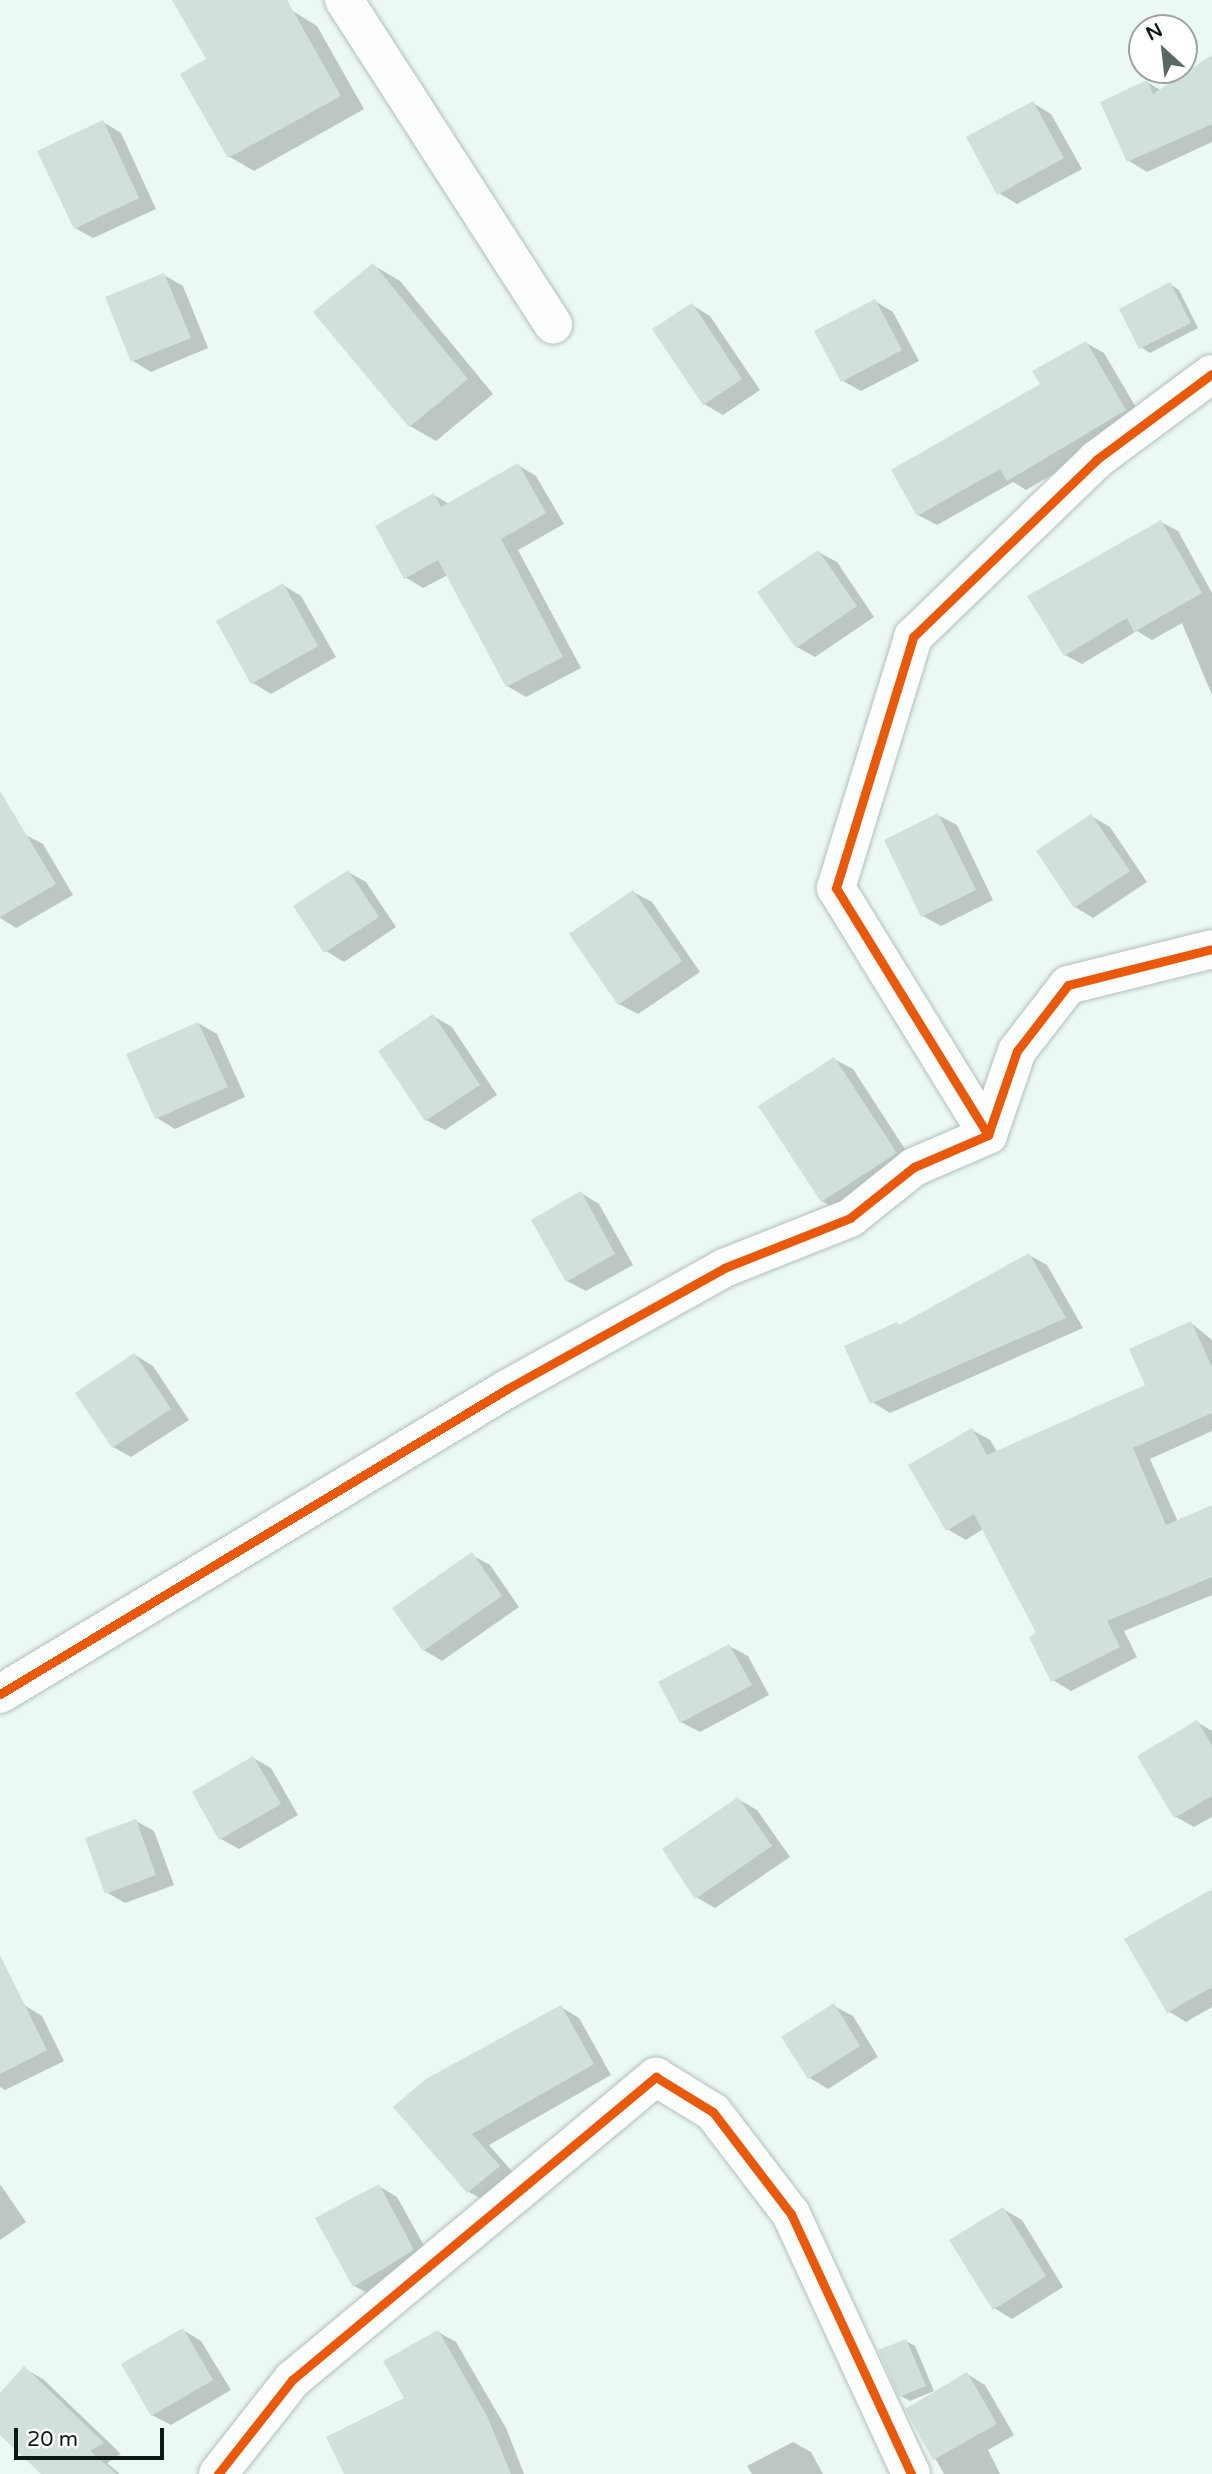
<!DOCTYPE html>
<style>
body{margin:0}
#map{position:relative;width:1212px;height:2474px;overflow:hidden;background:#ebf9f2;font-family:"Varela Round",sans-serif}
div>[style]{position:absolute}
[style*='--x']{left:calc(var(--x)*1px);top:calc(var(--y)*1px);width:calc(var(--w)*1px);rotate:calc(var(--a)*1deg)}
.shadow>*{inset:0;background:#0003}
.building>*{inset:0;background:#d2e0dc}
.roads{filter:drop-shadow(0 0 2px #b3bfb9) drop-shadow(0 0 2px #b3bfb9)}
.minor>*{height:38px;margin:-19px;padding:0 19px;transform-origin:19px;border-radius:19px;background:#fcfefd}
.cycleway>*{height:9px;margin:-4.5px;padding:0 4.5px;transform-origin:4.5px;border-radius:4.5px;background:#e8590c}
span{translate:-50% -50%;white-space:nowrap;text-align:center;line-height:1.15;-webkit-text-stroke:5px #fff;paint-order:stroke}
.north{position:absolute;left:1128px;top:14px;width:70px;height:70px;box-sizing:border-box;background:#fff;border:2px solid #9ea3a1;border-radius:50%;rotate:333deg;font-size:19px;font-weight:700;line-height:28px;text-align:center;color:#0d1913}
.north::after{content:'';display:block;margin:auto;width:24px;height:32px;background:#5b6761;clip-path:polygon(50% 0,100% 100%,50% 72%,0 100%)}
.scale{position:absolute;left:14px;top:2428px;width:150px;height:32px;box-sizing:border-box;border:4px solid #0d1913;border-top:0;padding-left:9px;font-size:21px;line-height:24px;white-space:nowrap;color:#0d1913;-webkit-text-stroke:5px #fff;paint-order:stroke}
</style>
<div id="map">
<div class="shadow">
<div style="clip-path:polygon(174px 0,275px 0,317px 26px,364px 109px,254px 171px,230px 157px,183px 74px,208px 60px)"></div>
<div style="clip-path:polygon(1212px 57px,1212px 142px,1147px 172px,1129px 161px,1147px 82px,1162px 91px)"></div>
<div style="clip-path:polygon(1033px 103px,1051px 114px,1082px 169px,1017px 204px,999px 193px)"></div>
<div style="clip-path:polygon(103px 122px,121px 133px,156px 209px,93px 238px,75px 228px)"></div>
<div style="clip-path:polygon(373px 265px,400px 281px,493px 394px,436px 441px,410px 426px)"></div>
<div style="clip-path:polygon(164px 275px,183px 286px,208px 348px,151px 372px,133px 361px)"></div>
<div style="clip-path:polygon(1170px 284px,1179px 290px,1198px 328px,1150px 353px,1141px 347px)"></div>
<div style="clip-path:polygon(875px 301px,893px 312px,919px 361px,861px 391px,843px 381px)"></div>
<div style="clip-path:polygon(692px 305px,710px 316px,760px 390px,723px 415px,704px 404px,655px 329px)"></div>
<div style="clip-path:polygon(1086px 343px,1104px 353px,1144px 421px,1026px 490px,1013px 482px,937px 525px,918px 515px)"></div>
<div style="clip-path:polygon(518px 465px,536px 476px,564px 524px,518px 550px,581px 668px,526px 697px,507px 686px,448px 575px,423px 588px,405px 577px,434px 495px,449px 504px)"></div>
<div style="clip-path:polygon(1161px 522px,1178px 531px,1212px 593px,1212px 695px,1182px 623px,1152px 640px,1137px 631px,1082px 664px,1065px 655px)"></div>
<div style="clip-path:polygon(818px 552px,837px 562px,874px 617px,815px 657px,797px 647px)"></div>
<div style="clip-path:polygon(283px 585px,301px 596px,336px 657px,271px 694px,253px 683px)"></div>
<div style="clip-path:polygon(938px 815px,957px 825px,993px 900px,941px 926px,923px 916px)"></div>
<div style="clip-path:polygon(1091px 816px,1110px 827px,1147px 882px,1093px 918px,1075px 907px)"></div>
<div style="clip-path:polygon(24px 834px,43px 844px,73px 895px,16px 928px,0 918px,0 848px)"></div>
<div style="clip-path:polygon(348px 872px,366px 882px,396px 927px,344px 962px,326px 951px)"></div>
<div style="clip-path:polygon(633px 892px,652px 902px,700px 972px,638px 1014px,619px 1004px)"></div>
<div style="clip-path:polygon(433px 1016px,452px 1027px,497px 1095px,445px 1130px,426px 1120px)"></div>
<div style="clip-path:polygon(198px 1023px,217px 1034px,245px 1097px,175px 1129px,157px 1118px)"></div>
<div style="clip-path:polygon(834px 1059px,853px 1069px,914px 1163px,841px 1212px,822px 1201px,760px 1106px)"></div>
<div style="clip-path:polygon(581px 1193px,599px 1204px,633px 1265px,586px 1291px,567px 1281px)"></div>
<div style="clip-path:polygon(1029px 1255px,1047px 1265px,1083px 1328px,890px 1413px,872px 1402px,897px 1324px,902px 1326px)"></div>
<div style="clip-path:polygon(1191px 1323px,1212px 1340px,1212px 1431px,1150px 1459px,1178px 1522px,1212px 1509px,1212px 1595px,1124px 1631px,1137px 1657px,1071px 1691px,1053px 1680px,1039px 1634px,983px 1529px,966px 1540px,947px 1529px,972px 1430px,990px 1440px,997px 1452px,1147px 1385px)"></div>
<div style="clip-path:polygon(135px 1355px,153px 1366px,189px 1420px,131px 1457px,113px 1447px)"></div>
<div style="clip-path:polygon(472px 1555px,490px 1565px,519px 1607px,442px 1661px,424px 1650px)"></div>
<div style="clip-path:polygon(729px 1646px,748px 1656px,769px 1695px,700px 1732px,681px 1722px)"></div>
<div style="clip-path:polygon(1197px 1722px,1212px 1731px,1212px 1817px,1194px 1827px,1176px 1817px)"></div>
<div style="clip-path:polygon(253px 1758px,271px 1768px,298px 1815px,239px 1849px,221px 1839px)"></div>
<div style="clip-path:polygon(738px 1799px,757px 1810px,790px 1857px,715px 1908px,696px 1897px)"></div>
<div style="clip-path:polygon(136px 1821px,154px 1831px,174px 1885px,125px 1903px,106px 1892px)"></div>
<div style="clip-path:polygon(1212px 1896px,1212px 2007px,1186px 2022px,1168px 2011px)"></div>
<div style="clip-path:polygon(24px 2005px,42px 2016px,64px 2061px,5px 2090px,0 2087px,0 2017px)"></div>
<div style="clip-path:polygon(834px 2006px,853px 2016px,878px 2057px,828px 2089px,810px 2078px)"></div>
<div style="clip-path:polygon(561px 2007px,579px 2018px,611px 2075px,489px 2145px,517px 2177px,487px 2202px,469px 2192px,396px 2107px)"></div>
<div style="clip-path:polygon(0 2184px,26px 2222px,0 2240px)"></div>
<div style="clip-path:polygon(379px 2186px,397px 2197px,432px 2260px,373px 2296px,354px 2286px)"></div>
<div style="clip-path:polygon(1003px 2209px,1022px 2220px,1063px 2287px,1012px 2319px,994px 2308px)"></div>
<div style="clip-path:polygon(183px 2330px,201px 2341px,231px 2390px,171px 2425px,152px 2415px)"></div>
<div style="clip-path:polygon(438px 2332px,456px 2342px,506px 2428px,524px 2474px,346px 2474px,406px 2398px)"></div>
<div style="clip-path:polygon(906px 2341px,915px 2346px,934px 2391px,910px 2401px,901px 2396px)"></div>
<div style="clip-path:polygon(25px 2369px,43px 2379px,121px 2454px,107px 2463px,120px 2474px,44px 2474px,0 2432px,0 2395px)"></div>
<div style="clip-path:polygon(967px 2374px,985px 2385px,1014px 2435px,988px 2450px,1000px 2474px,944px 2474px,907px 2409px)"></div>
<div style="clip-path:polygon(793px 2442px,811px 2452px,823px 2474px,752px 2474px,747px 2466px)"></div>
</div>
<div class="building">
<div style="clip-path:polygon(172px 0,287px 0,341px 96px,228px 158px,180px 74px,206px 59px)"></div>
<div style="clip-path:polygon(1212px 55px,1212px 124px,1127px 162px,1100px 102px,1147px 80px,1153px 94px)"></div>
<div style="clip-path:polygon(1033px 101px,1064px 158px,997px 195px,966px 137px)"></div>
<div style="clip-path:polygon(103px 120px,139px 198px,74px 229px,37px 151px)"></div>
<div style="clip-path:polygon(373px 263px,468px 379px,409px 427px,313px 312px)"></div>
<div style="clip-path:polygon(164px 273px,191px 338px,131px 362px,105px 297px)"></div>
<div style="clip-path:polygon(1170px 282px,1191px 323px,1139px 349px,1119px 309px)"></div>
<div style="clip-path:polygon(875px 299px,902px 350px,841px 382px,814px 331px)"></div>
<div style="clip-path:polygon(692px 303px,742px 379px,703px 405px,652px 329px)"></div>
<div style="clip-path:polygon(1086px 341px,1126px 410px,1007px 481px,1000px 469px,917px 516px,891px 470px,1040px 384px,1032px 371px)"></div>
<div style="clip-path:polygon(518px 463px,546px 513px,501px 539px,563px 657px,506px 687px,438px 560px,404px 579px,375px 526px,434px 493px,441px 507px)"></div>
<div style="clip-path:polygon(1161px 520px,1202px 593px,1134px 632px,1127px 618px,1064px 656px,1027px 596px)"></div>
<div style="clip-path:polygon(818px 550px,857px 606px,796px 648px,757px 592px)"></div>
<div style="clip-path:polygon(283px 583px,318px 646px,251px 684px,216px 621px)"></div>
<div style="clip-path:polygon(0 791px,56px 884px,0 917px)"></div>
<div style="clip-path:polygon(938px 813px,976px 890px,921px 917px,884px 840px)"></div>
<div style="clip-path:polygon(1091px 814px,1130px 871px,1074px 908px,1036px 851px)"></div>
<div style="clip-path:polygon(348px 870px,379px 917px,324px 953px,293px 906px)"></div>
<div style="clip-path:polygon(633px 890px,682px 961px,618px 1005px,569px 934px)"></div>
<div style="clip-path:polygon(433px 1014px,480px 1085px,425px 1121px,378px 1051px)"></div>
<div style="clip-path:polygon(198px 1022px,228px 1087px,155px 1119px,126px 1054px)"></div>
<div style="clip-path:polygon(834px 1057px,897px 1153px,821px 1202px,758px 1106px)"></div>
<div style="clip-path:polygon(581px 1191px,615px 1254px,566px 1282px,531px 1220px)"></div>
<div style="clip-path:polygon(1029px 1253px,1066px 1318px,870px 1404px,844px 1346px,897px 1322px,899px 1325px)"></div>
<div style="clip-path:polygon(1191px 1321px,1212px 1367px,1212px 1413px,1133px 1448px,1166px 1525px,1212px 1505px,1212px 1577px,1107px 1621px,1120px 1647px,1051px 1682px,1029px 1637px,1036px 1633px,974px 1514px,946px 1531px,908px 1465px,972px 1428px,987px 1455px,1145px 1385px,1129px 1349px)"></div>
<div style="clip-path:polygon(134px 1353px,171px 1409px,112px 1448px,75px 1393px)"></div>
<div style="clip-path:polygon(472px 1552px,502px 1596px,423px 1651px,392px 1608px)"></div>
<div style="clip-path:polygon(729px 1644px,752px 1685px,680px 1723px,658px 1682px)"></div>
<div style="clip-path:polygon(1197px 1720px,1212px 1746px,1212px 1796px,1174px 1818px,1137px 1756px)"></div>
<div style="clip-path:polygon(253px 1756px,281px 1804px,219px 1840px,192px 1792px)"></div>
<div style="clip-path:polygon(738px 1797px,772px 1846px,695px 1899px,662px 1849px)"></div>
<div style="clip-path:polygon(136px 1819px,156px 1875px,105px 1894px,85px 1838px)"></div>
<div style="clip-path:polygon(1212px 1889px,1212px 1987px,1167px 2013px,1124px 1939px)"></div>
<div style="clip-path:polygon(0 1955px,47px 2050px,0 2074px)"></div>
<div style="clip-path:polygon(834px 2003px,860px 2046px,808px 2079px,781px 2037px)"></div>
<div style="clip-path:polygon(561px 2005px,594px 2064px,472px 2134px,500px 2166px,467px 2193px,393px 2107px,426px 2079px)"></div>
<div style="clip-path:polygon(379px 2184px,414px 2250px,353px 2287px,315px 2218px)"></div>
<div style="clip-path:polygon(1003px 2207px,1046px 2276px,993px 2310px,949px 2240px)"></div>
<div style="clip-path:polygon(183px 2328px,213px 2380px,151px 2416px,121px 2364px)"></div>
<div style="clip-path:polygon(438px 2330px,487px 2416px,511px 2474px,344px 2474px,326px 2437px,404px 2398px,383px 2361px)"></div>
<div style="clip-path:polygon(906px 2339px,926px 2386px,899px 2397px,878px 2350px)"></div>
<div style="clip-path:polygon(24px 2366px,104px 2443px,90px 2451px,117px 2474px,41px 2474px,0 2435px,0 2393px)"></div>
<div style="clip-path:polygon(967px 2372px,997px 2424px,933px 2460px,905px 2409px)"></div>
</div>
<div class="roads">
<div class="minor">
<div style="--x:344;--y:0;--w:386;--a:57.2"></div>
<div style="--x:988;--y:1135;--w:290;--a:-121.6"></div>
<div style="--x:836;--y:888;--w:263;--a:-72.9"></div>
<div style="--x:913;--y:637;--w:255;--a:-44"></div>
<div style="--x:1096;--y:460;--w:144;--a:-36.6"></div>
<div style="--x:0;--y:1694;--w:592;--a:-31.03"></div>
<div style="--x:507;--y:1389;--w:248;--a:-29.1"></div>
<div style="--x:724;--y:1268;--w:136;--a:-21.6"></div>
<div style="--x:850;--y:1218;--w:82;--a:-38.6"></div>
<div style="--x:914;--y:1167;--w:81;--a:-23.4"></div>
<div style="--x:988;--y:1135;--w:89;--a:-71"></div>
<div style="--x:1017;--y:1051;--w:83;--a:-52.3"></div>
<div style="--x:1068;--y:985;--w:148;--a:-14"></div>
<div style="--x:218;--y:2474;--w:120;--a:-51.8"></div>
<div style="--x:292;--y:2380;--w:474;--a:-39.8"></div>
<div style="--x:656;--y:2077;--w:67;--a:31.6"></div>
<div style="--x:713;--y:2112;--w:128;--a:52.6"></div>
<div style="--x:791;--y:2214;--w:286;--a:65.2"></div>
</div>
</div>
<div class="cycleway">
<div style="--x:988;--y:1135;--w:290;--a:-121.6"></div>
<div style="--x:836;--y:888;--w:263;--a:-72.9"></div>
<div style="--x:913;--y:637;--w:255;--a:-44"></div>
<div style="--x:1096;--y:460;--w:144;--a:-36.6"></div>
<div style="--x:0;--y:1694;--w:592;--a:-31.03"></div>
<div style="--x:507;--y:1389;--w:248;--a:-29.1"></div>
<div style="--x:724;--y:1268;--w:136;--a:-21.6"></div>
<div style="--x:850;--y:1218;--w:82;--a:-38.6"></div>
<div style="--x:914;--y:1167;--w:81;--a:-23.4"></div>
<div style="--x:988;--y:1135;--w:89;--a:-71"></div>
<div style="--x:1017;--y:1051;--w:83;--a:-52.3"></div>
<div style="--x:1068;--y:985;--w:148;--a:-14"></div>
<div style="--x:218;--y:2474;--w:120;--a:-51.8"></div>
<div style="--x:292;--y:2380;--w:474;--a:-39.8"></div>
<div style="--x:656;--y:2077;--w:67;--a:31.6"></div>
<div style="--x:713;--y:2112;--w:128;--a:52.6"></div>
<div style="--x:791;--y:2214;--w:286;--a:65.2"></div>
</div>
<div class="north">N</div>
<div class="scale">20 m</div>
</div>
